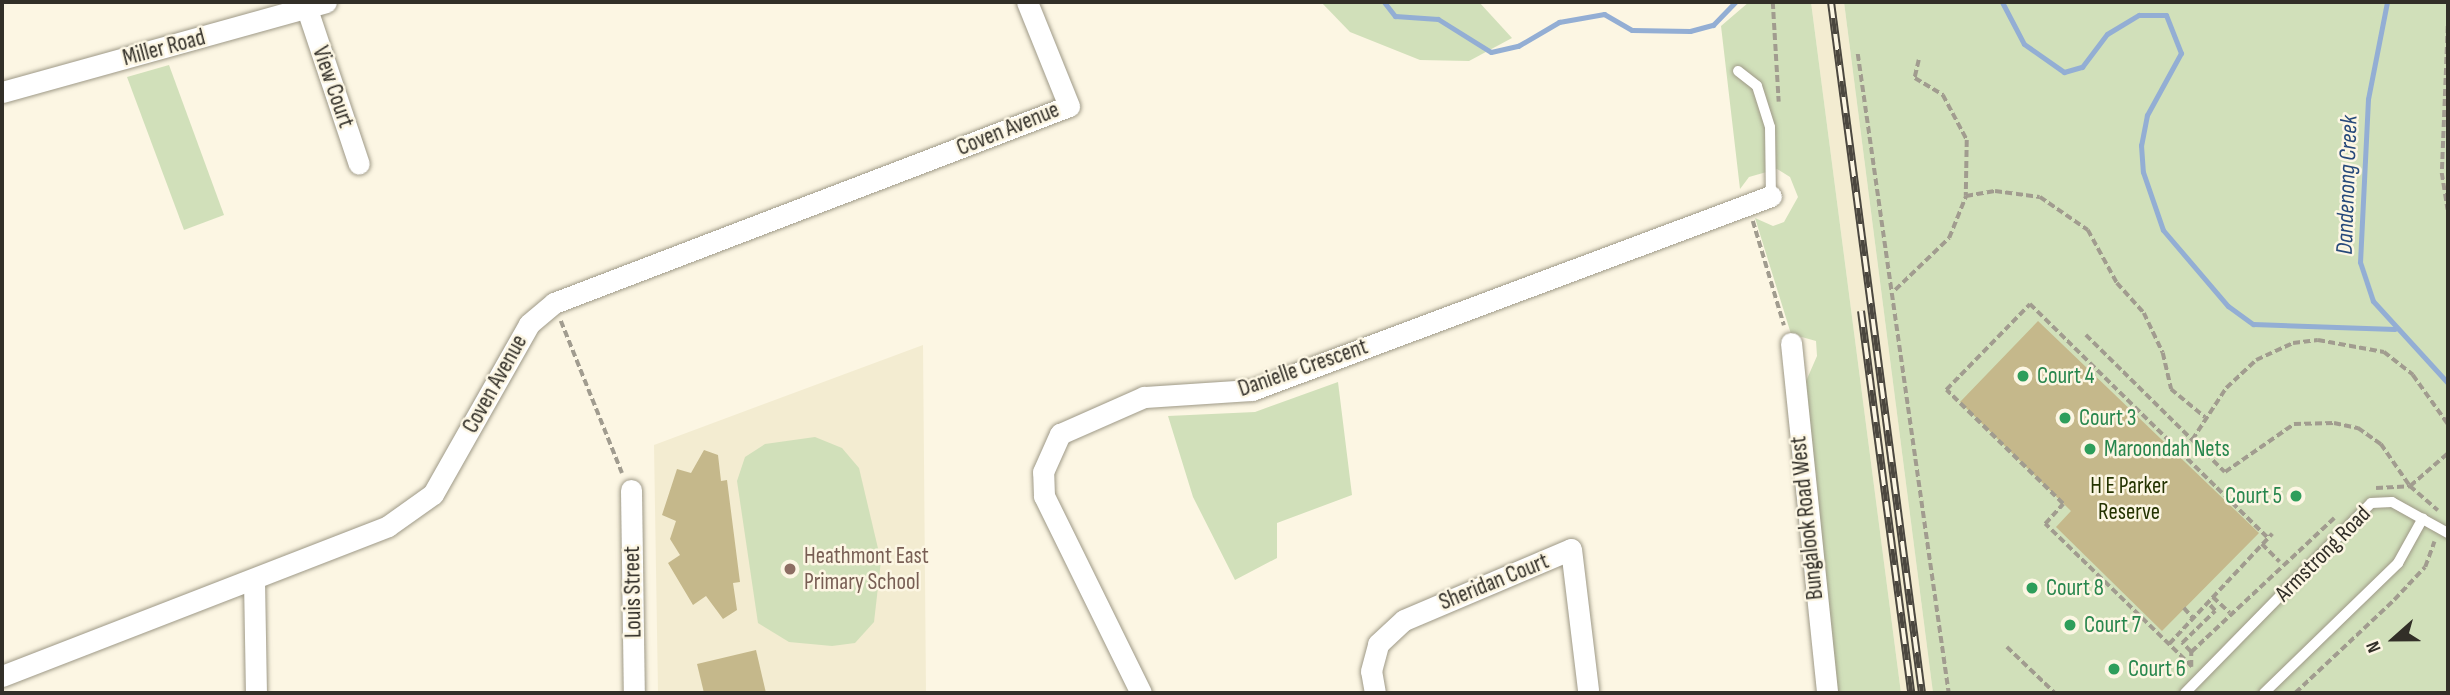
<!DOCTYPE html>
<style>
body{margin:0}
#map{position:relative;width:2450px;height:695px;overflow:hidden;background:#fcf6e3;font-family:"Sofia Sans Condensed",sans-serif}
div>[style]{position:absolute}
[style*='--x']{left:calc(var(--x)*1px);top:calc(var(--y)*1px);width:calc(var(--w)*1px);rotate:calc(var(--a)*1deg)}
.built>*{inset:0;background:#f3ecd1}
.green>*{inset:0;background:#d1e0ba}
.stream>*{height:5px;margin:-2.5px;padding:0 2.5px;transform-origin:2.5px;border-radius:2.5px;background:#93aed4}
.building>*{inset:0;background:#c5b88b}
.path>*{height:3.5px;margin-top:-1.75px;transform-origin:0;background:repeating-linear-gradient(90deg,#a19c8f 0 7px,transparent 0 10.5px)}
.roads{filter:drop-shadow(0 0 2px #9e9987) drop-shadow(0 0 2px #9e9987)}
.service>*{height:10px;margin:-5px;padding:0 5px;transform-origin:5px;border-radius:5px;background:#fff}
.minor>*{height:21px;margin:-10.5px;padding:0 10.5px;transform-origin:10.5px;border-radius:10.5px;background:#fff}
.rail>*{height:8px;margin-top:-4px;transform-origin:0;background:repeating-linear-gradient(90deg,#fcf6e3 0 16px,#4b473f 0 32px);box-sizing:border-box;border-block:2px solid #4b473f}
.dots>*{width:19px;height:19px;translate:-50% -50%;box-sizing:border-box;border:4px solid #fcf6e3;border-radius:50%}
span{translate:-50% -50%;white-space:nowrap;text-align:center;line-height:1.15;-webkit-text-stroke:5px #fcf6e3;paint-order:stroke}
.street-label{font-size:23px;color:#322f28}
.leisure-label{font-size:23px;color:#27864d}
.left{translate:0 -50%;text-align:left}
.right{translate:-100% -50%;text-align:right}
.park-label{font-size:23px;color:#243301}
.education-label{font-size:23px;color:#785e54}
.water-label{font-size:24px;color:#26497a;font-style:italic}
.frame{position:absolute;inset:0;border:4px solid #322f28;pointer-events:none}
.north{position:absolute;left:2359px;top:604px;width:70px;height:70px;-webkit-text-stroke:5px #fcf6e3;paint-order:stroke;rotate:249deg;font-size:19px;font-weight:700;line-height:28px;text-align:center;color:#322f28}
.north::after{content:'';display:block;margin:auto;width:24px;height:32px;background:#322f28;clip-path:polygon(50% 0,100% 100%,50% 72%,0 100%)}
</style>
<div id="map">
<div class="built">
<div style="clip-path:polygon(1811px 2px,1844px 2px,1933px 693px,1901px 693px)"></div>
<div style="clip-path:polygon(923px 345px,926px 693px,658px 693px,654px 445px)"></div>
</div>
<div class="green">
<div style="clip-path:polygon(1321px 2px,1479px 2px,1512px 38px,1469px 61px,1420px 60px,1350px 32px)"></div>
<div style="clip-path:polygon(1749px 2px,1811px 2px,1901px 693px,1838px 693px,1800px 395px,1817px 356px,1816px 341px,1791px 334px,1755px 218px,1773px 226px,1784px 222px,1798px 197px,1790px 177px,1777px 169px,1749px 177px,1740px 189px,1721px 26px)"></div>
<div style="clip-path:polygon(1844px 2px,2448px 2px,2448px 693px,1933px 693px)"></div>
<div style="clip-path:polygon(169px 65px,224px 215px,184px 230px,127px 77px)"></div>
<div style="clip-path:polygon(1338px 382px,1352px 495px,1277px 523px,1277px 558px,1235px 580px,1193px 497px,1168px 416px,1255px 412px)"></div>
<div style="clip-path:polygon(815px 437px,842px 448px,859px 468px,881px 561px,874px 622px,855px 643px,832px 646px,789px 642px,758px 623px,737px 481px,745px 457px,765px 444px)"></div>
</div>
<div class="stream">
<div style="--x:1384;--y:2;--w:18;--a:52"></div>
<div style="--x:1395;--y:16;--w:43;--a:4"></div>
<div style="--x:1438;--y:19;--w:62;--a:31.9"></div>
<div style="--x:1491;--y:52;--w:28;--a:-13"></div>
<div style="--x:1518;--y:46;--w:48;--a:-30.3"></div>
<div style="--x:1559;--y:22;--w:46;--a:-10.1"></div>
<div style="--x:1604;--y:14;--w:32;--a:30"></div>
<div style="--x:1632;--y:30;--w:58;--a:1"></div>
<div style="--x:1690;--y:31;--w:24;--a:-15"></div>
<div style="--x:1713;--y:25;--w:32;--a:-46"></div>
<div style="--x:2002;--y:2;--w:47;--a:62.4"></div>
<div style="--x:2024;--y:44;--w:49;--a:35"></div>
<div style="--x:2064;--y:72;--w:19;--a:-16"></div>
<div style="--x:2082;--y:67;--w:41;--a:-52.9"></div>
<div style="--x:2107;--y:34;--w:37;--a:-31"></div>
<div style="--x:2139;--y:15;--w:27;--a:0"></div>
<div style="--x:2166;--y:15;--w:41;--a:68.5"></div>
<div style="--x:2181;--y:53;--w:71;--a:118.7"></div>
<div style="--x:2147;--y:115;--w:31;--a:101"></div>
<div style="--x:2141;--y:145;--w:27;--a:86"></div>
<div style="--x:2143;--y:172;--w:61;--a:71"></div>
<div style="--x:2163;--y:230;--w:100;--a:49.5"></div>
<div style="--x:2228;--y:306;--w:31;--a:36"></div>
<div style="--x:2253;--y:324;--w:142;--a:2"></div>
<div style="--x:2387;--y:2;--w:99;--a:101.1"></div>
<div style="--x:2368;--y:99;--w:163;--a:92.8"></div>
<div style="--x:2360;--y:262;--w:41;--a:71.6"></div>
<div style="--x:2373;--y:301;--w:111;--a:47.6"></div>
</div>
<div class="building">
<div style="clip-path:polygon(2038px 321px,2259px 533px,2162px 631px,2056px 527px,2071px 511px,1960px 402px)"></div>
<div style="clip-path:polygon(704px 450px,718px 455px,721px 481px,727px 480px,740px 582px,733px 583px,737px 610px,723px 619px,706px 596px,693px 605px,668px 563px,680px 555px,670px 539px,676px 521px,662px 515px,677px 469px,691px 473px)"></div>
<div style="clip-path:polygon(756px 650px,766px 693px,704px 693px,697px 664px)"></div>
</div>
<div class="path">
<div style="--x:1773;--y:2;--w:100;--a:86.6"></div>
<div style="--x:2448;--y:26;--w:147;--a:92.3"></div>
<div style="--x:2442;--y:173;--w:37;--a:81"></div>
<div style="--x:1858;--y:54;--w:645;--a:81.9"></div>
<div style="--x:1919;--y:60;--w:18;--a:103"></div>
<div style="--x:1915;--y:78;--w:33;--a:31"></div>
<div style="--x:1943;--y:95;--w:51;--a:61.9"></div>
<div style="--x:1967;--y:140;--w:56;--a:91"></div>
<div style="--x:1753;--y:221;--w:109;--a:73.4"></div>
<div style="--x:1895;--y:290;--w:75;--a:-43.9"></div>
<div style="--x:1949;--y:238;--w:45;--a:-68"></div>
<div style="--x:1966;--y:196;--w:29;--a:-10"></div>
<div style="--x:1995;--y:191;--w:45;--a:7.6"></div>
<div style="--x:2040;--y:197;--w:58;--a:34.5"></div>
<div style="--x:2088;--y:230;--w:60;--a:61.3"></div>
<div style="--x:2117;--y:283;--w:40;--a:48"></div>
<div style="--x:2144;--y:313;--w:44;--a:64.6"></div>
<div style="--x:2163;--y:353;--w:37;--a:77"></div>
<div style="--x:2171;--y:389;--w:44;--a:39.5"></div>
<div style="--x:561;--y:321;--w:164;--a:68.1"></div>
<div style="--x:2086;--y:335;--w:195;--a:44.6"></div>
<div style="--x:2225;--y:472;--w:84;--a:-34.8"></div>
<div style="--x:2294;--y:424;--w:40;--a:-1.4"></div>
<div style="--x:2334;--y:423;--w:25;--a:12"></div>
<div style="--x:2358;--y:428;--w:28;--a:35"></div>
<div style="--x:2381;--y:444;--w:51;--a:55.4"></div>
<div style="--x:2410;--y:486;--w:37;--a:41"></div>
<div style="--x:2192;--y:440;--w:62;--a:-56.8"></div>
<div style="--x:2226;--y:388;--w:41;--a:-43"></div>
<div style="--x:2256;--y:360;--w:41;--a:-24.7"></div>
<div style="--x:2293;--y:343;--w:25;--a:-7"></div>
<div style="--x:2318;--y:340;--w:67;--a:10.3"></div>
<div style="--x:2384;--y:352;--w:37;--a:38"></div>
<div style="--x:2413;--y:375;--w:60;--a:54.5"></div>
<div style="--x:2410;--y:486;--w:50;--a:-41"></div>
<div style="--x:2376;--y:488;--w:34;--a:-3"></div>
<div style="--x:2262;--y:544;--w:25;--a:45"></div>
<div style="--x:2213;--y:597;--w:23;--a:43"></div>
<div style="--x:2184;--y:608;--w:13;--a:48"></div>
<div style="--x:2169;--y:644;--w:151;--a:-46.9"></div>
<div style="--x:2007;--y:647;--w:66;--a:43.8"></div>
<div style="--x:2191;--y:652;--w:13;--a:-135"></div>
<div style="--x:2182;--y:643;--w:46;--a:-44.1"></div>
<div style="--x:2215;--y:611;--w:12;--a:-132"></div>
<div style="--x:2191;--y:667;--w:15;--a:-90"></div>
<div style="--x:2191;--y:652;--w:196;--a:-43.1"></div>
<div style="--x:2192;--y:667;--w:205;--a:-135.8"></div>
<div style="--x:2045;--y:524;--w:27;--a:-48"></div>
<div style="--x:2063;--y:504;--w:163;--a:-135.7"></div>
<div style="--x:1946;--y:390;--w:120;--a:-45.7"></div>
<div style="--x:2030;--y:304;--w:334;--a:44.5"></div>
<div style="--x:2295;--y:693;--w:136;--a:-43.2"></div>
<div style="--x:2394;--y:600;--w:45;--a:-46.8"></div>
<div style="--x:2425;--y:567;--w:27;--a:-70"></div>
</div>
<div class="roads">
<div class="service">
<div style="--x:1738;--y:71;--w:24;--a:38"></div>
<div style="--x:1757;--y:86;--w:43;--a:72.4"></div>
<div style="--x:1770;--y:127;--w:69;--a:89.2"></div>
<div style="--x:2185;--y:693;--w:266;--a:-45.6"></div>
<div style="--x:2371;--y:503;--w:21;--a:-3"></div>
<div style="--x:2392;--y:502;--w:64;--a:29"></div>
<div style="--x:2264;--y:693;--w:187;--a:-44.1"></div>
<div style="--x:2398;--y:563;--w:51;--a:-60.9"></div>
</div>
<div class="minor">
<div style="--x:307;--y:9;--w:163;--a:71.5"></div>
<div style="--x:2;--y:92;--w:336;--a:-15.5"></div>
<div style="--x:1791;--y:343;--w:352;--a:84.1"></div>
<div style="--x:631;--y:490;--w:203;--a:89.2"></div>
<div style="--x:254;--y:580;--w:113;--a:89"></div>
<div style="--x:2;--y:676;--w:414;--a:-21.2"></div>
<div style="--x:388;--y:526;--w:55;--a:-35.4"></div>
<div style="--x:433;--y:494;--w:195;--a:-60.5"></div>
<div style="--x:529;--y:324;--w:33;--a:-40"></div>
<div style="--x:554;--y:303;--w:551;--a:-20.93"></div>
<div style="--x:1069;--y:106;--w:112;--a:-112"></div>
<div style="--x:1141;--y:693;--w:220;--a:-116.2"></div>
<div style="--x:1044;--y:496;--w:24;--a:-92"></div>
<div style="--x:1043;--y:472;--w:42;--a:-65.9"></div>
<div style="--x:1060;--y:434;--w:92;--a:-23.8"></div>
<div style="--x:1144;--y:397;--w:108;--a:-3.7"></div>
<div style="--x:1252;--y:390;--w:554;--a:-20.5"></div>
<div style="--x:1375;--y:693;--w:22;--a:-100"></div>
<div style="--x:1371;--y:671;--w:28;--a:-75"></div>
<div style="--x:1378;--y:644;--w:35;--a:-43"></div>
<div style="--x:1404;--y:620;--w:181;--a:-23"></div>
<div style="--x:1571;--y:549;--w:142;--a:83.1"></div>
</div>
</div>
<div class="rail">
<div style="--x:1831;--y:2;--w:697;--a:82.5"></div>
<div style="--x:1861;--y:311;--w:385;--a:82.5"></div>
</div>
<div class="dots">
<div style="left:2023px;top:376px;background:#2e9e5b"></div>
<div style="left:2065px;top:418px;background:#2e9e5b"></div>
<div style="left:2090px;top:449px;background:#2e9e5b"></div>
<div style="left:2296px;top:496px;background:#2e9e5b"></div>
<div style="left:790px;top:569px;background:#8d6e63"></div>
<div style="left:2032px;top:588px;background:#2e9e5b"></div>
<div style="left:2070px;top:625px;background:#2e9e5b"></div>
<div style="left:2114px;top:669px;background:#2e9e5b"></div>
</div>
<div class="street-label">
<span style="left:164px;top:48px;rotate:-15deg">Miller Road</span>
<span style="left:333px;top:87px;rotate:71deg">View Court</span>
<span style="left:1008px;top:129px;rotate:-22deg">Coven Avenue</span>
<span style="left:1303px;top:368px;rotate:-19deg">Danielle Crescent</span>
<span style="left:495px;top:384px;rotate:-61deg">Coven Avenue</span>
<span style="left:1807px;top:518px;rotate:-96deg">Bungalook Road West</span>
<span style="left:2323px;top:554px;rotate:-45deg">Armstrong Road</span>
<span style="left:1494px;top:582px;rotate:-22deg">Sheridan Court</span>
<span style="left:633px;top:592px;rotate:-91deg">Louis Street</span>
</div>
<div class="leisure-label">
<span class="left" style="left:2037px;top:376px">Court 4</span>
<span class="left" style="left:2079px;top:418px">Court 3</span>
<span class="left" style="left:2104px;top:449px">Maroondah Nets</span>
<span class="right" style="left:2282px;top:496px">Court 5</span>
<span class="left" style="left:2046px;top:588px">Court 8</span>
<span class="left" style="left:2084px;top:625px">Court 7</span>
<span class="left" style="left:2128px;top:669px">Court 6</span>
</div>
<div class="park-label">
<span style="left:2129px;top:499px">H E Parker<br>Reserve</span>
</div>
<div class="education-label">
<span class="left" style="left:804px;top:569px">Heathmont East<br>Primary School</span>
</div>
<div class="water-label">
<span style="left:2347px;top:185px;rotate:-88deg">Dandenong Creek</span>
</div>
<div class="frame"></div>
<div class="north">N</div>
</div>
